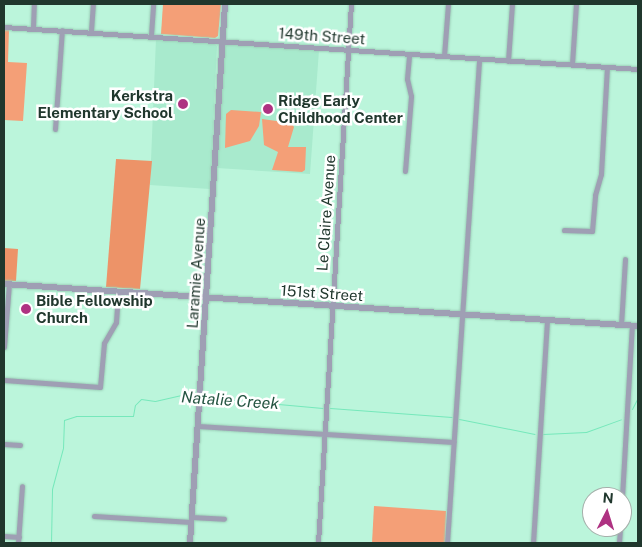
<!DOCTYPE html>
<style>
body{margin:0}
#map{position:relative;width:642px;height:547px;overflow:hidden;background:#bbf5db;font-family:"Public Sans",sans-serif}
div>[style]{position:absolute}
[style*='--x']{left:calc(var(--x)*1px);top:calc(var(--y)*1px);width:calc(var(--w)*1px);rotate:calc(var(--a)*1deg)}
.built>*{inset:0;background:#a8eacd}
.green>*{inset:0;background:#f49f77}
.forest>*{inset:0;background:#ed9368}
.stream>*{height:1px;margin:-0.5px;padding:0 0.5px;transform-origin:0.5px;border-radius:0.5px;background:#76e8bb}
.roads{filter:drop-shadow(0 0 1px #9ccfb8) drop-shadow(0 0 1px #9ccfb8)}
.minor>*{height:5px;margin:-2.5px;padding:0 2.5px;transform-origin:2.5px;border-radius:2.5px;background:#9f9fb4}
.tertiary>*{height:6px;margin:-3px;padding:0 3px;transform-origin:3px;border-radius:3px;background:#9f9fb4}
.dots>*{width:14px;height:14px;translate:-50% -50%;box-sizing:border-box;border:2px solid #fff;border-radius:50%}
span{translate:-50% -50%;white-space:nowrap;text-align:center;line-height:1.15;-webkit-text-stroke:5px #fff;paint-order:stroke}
.street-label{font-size:15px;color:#20372d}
.poi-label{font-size:15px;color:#20372d;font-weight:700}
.right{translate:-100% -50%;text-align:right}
.left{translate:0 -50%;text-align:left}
.water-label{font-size:16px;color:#245441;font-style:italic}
.frame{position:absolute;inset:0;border:5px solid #20372d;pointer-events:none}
.north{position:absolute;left:582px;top:487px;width:50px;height:50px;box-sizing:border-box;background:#fff;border:1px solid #a6afab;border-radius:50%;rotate:5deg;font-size:14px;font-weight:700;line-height:20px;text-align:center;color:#20372d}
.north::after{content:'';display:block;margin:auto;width:18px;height:22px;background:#af3282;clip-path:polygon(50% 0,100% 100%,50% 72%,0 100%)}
</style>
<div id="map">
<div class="built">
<div style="clip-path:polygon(156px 39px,213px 43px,217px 46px,210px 189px,150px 185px)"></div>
<div style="clip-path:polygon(224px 44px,319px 50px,310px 174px,217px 168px)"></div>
</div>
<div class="green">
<div style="clip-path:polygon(163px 4px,221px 4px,218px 36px,215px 38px,161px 34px)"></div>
<div style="clip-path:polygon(4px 28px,9px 29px,8px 62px,27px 63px,23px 121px,4px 120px)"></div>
<div style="clip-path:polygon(231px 110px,261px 112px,259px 126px,250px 141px,225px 148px,226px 114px)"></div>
<div style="clip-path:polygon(262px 119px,291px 123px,294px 127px,288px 147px,306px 147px,305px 170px,302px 172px,272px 170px,278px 152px,264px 145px)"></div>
<div style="clip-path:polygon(374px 506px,446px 511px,445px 543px,372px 543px)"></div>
</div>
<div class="forest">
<div style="clip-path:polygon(116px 159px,152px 161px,140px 289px,106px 287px)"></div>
<div style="clip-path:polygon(4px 248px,18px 249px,16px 281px,4px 281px)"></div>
</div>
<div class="stream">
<div style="--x:202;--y:397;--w:121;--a:5.2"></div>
<div style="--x:330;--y:408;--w:122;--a:4.2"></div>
<div style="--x:632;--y:409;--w:13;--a:-63"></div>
<div style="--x:459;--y:419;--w:77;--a:11.2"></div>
<div style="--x:543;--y:434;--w:43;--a:-2.7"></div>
<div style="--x:586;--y:432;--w:37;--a:-20"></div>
<div style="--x:51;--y:543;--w:54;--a:-88.9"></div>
<div style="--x:52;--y:489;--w:42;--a:-75"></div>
<div style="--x:63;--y:448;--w:28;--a:-88"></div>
<div style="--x:64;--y:420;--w:13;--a:-18"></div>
<div style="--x:76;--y:416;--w:57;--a:0"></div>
<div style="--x:133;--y:416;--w:11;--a:-80"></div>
<div style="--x:135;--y:405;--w:8;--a:-45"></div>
<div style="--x:141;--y:399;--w:14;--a:8"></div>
<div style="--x:155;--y:401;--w:27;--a:-13"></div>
<div style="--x:181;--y:395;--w:17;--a:7"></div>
</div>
<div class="roads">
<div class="minor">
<div style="--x:4;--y:27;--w:635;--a:3.79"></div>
<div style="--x:33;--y:28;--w:24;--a:-88"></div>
<div style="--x:91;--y:31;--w:27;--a:-86"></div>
<div style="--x:151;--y:35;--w:31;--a:-86"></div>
<div style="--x:444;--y:56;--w:52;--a:-85.6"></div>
<div style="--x:508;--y:61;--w:57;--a:-86"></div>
<div style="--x:572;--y:64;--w:60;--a:-86.2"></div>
<div style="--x:55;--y:129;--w:99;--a:-86"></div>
<div style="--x:405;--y:171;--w:75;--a:-85.4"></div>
<div style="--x:411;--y:96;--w:17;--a:-103"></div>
<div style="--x:407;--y:79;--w:25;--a:-85"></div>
<div style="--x:564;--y:230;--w:28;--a:2"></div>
<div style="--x:592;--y:231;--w:36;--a:-85"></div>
<div style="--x:595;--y:195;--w:22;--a:-74"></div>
<div style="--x:601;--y:174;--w:106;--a:-86.8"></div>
<div style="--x:621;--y:325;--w:66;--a:-86.5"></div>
<div style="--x:4;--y:347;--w:63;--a:-85.5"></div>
<div style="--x:4;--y:380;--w:96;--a:4.2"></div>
<div style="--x:100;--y:387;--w:44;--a:-84.8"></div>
<div style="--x:104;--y:343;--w:24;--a:-60"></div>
<div style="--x:116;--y:322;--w:31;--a:-86"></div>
<div style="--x:198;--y:426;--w:256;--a:3.6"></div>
<div style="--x:4;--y:444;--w:16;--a:4"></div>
<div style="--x:622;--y:497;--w:171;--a:-86.7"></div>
<div style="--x:94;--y:516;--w:97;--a:3.5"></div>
<div style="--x:191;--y:517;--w:33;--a:3"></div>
<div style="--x:4;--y:536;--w:15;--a:4"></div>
<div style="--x:18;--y:543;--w:57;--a:-86"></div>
<div style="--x:318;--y:543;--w:540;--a:-86.5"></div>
<div style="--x:447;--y:543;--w:485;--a:-86.2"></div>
<div style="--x:533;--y:543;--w:223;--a:-86.4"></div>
<div style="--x:619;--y:543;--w:16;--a:-86"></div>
</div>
<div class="tertiary">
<div style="--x:4;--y:284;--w:635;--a:3.79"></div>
<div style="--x:190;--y:543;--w:540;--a:-86.28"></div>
</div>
</div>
<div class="dots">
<div style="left:183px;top:104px;background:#af3282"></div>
<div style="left:268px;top:109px;background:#af3282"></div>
<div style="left:26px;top:309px;background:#af3282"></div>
</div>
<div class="street-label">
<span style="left:322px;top:36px;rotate:4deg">149th Street</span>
<span style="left:326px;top:213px;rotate:-86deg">Le Claire Avenue</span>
<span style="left:196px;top:273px;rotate:-86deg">Laramie Avenue</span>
<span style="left:322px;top:293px;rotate:4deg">151st Street</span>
</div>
<div class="poi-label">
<span class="right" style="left:173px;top:104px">Kerkstra<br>Elementary School</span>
<span class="left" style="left:278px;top:109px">Ridge Early<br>Childhood Center</span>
<span class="left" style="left:36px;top:309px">Bible Fellowship<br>Church</span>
</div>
<div class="water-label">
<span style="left:230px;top:401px;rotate:4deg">Natalie Creek</span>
</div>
<div class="frame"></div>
<div class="north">N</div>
</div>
